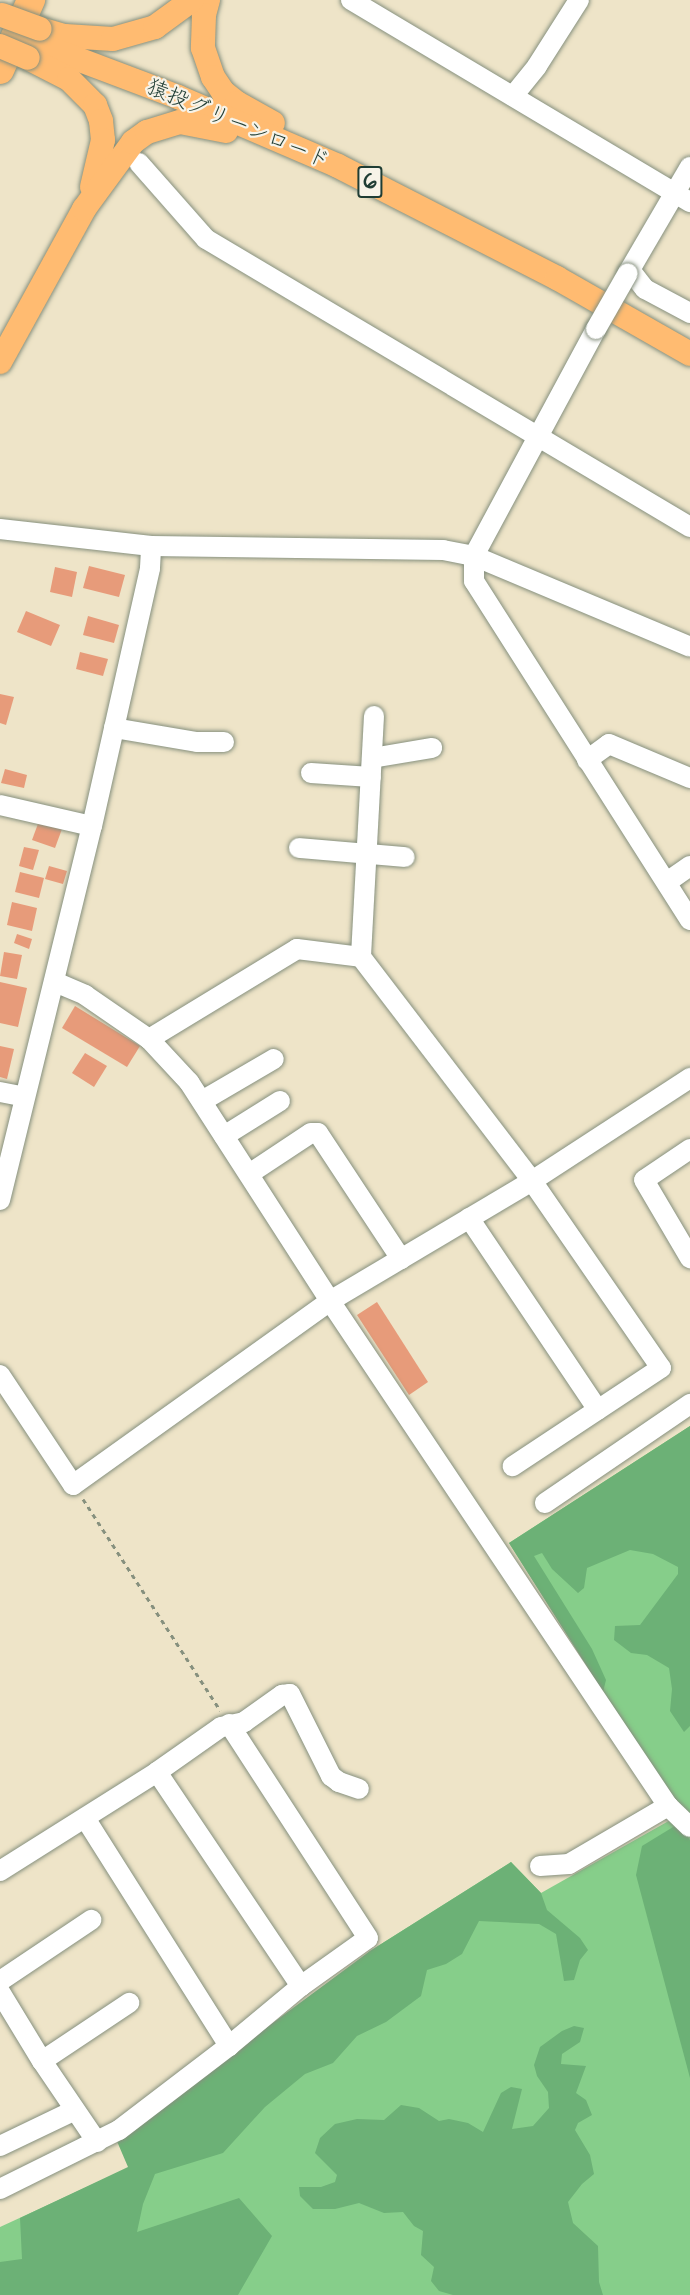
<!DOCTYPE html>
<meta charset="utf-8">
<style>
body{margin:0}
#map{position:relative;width:690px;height:2295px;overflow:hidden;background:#eee4c8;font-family:"Architects Daughter","Klee One",sans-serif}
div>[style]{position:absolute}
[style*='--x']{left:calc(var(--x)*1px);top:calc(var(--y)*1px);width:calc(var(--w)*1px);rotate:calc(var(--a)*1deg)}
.green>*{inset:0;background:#86ce8a}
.forest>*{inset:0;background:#6cb176}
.building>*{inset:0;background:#e79b7a}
.path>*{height:3px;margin-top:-1.5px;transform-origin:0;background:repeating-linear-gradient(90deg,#86907e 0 4.5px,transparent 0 9px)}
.roads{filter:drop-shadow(0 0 2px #86907e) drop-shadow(0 0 2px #86907e)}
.minor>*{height:20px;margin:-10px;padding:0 10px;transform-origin:10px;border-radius:10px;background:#fff}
.major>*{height:24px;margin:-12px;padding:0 12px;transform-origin:12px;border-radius:12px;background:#ffbb71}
.highway>*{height:28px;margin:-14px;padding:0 14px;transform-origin:14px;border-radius:14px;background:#ffbb71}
.bridges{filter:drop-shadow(0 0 2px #86907e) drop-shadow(0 0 2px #86907e)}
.minor-bridge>*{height:20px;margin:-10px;padding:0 10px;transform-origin:10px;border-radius:10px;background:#fff}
.major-bridge>*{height:24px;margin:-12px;padding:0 12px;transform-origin:12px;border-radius:12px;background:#ffbb71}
span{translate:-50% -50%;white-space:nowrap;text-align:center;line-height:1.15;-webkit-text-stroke:4.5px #f7f3e8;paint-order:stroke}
.shield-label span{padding:2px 4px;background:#f7f3e8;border:2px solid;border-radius:4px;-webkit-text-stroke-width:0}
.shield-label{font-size:21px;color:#1f3d34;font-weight:700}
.street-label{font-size:22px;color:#1f3d34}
</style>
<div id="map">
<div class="green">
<div style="clip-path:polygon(690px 1426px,690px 2295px,0 2295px,0 2227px,128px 2168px,370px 1951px,511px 1862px,541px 1893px,681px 1814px,509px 1543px)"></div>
</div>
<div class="forest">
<div style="clip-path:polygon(690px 1426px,690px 1726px,684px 1732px,670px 1711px,672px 1689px,669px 1668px,647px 1655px,631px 1653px,614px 1640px,615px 1626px,640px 1625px,678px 1574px,678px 1567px,653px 1554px,630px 1550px,587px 1568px,584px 1588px,578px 1593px,552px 1569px,542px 1553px,534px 1556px,592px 1649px,606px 1680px,603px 1692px,509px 1543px)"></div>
<div style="clip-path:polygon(678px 1824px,690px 1840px,690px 2078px,636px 1875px,642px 1846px)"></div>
<div style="clip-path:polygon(511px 1862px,541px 1893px,547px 1910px,580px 1938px,588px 1950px,580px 1960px,574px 1980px,564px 1981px,556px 1934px,539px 1924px,479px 1921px,462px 1954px,446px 1964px,427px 1970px,421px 1996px,386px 2022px,357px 2036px,333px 2063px,305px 2074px,265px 2107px,223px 2153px,155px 2174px,143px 2204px,137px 2232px,239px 2198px,272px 2236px,238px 2295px,0 2295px,0 2262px,22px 2259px,20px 2218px,128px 2167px,116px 2139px,370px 1951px)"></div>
<div style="clip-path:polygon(574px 2026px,584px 2028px,580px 2042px,562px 2054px,561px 2064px,586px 2066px,576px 2093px,586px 2100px,592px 2115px,578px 2123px,575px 2130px,590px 2155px,594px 2174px,582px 2184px,568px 2202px,573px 2223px,598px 2246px,599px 2282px,603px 2295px,453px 2295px,439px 2291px,431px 2281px,434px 2267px,421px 2255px,423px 2231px,414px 2226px,403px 2212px,384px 2213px,359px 2203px,335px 2209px,313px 2209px,300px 2196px,299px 2187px,321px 2187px,335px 2182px,337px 2175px,315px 2153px,320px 2138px,335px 2124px,357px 2119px,384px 2120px,401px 2105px,419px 2108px,439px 2121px,449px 2119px,468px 2123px,483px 2132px,501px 2093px,511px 2087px,522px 2089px,512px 2129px,533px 2126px,549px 2108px,548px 2092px,537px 2076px,534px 2065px,540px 2047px,562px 2031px)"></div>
</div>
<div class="building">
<div style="clip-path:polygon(89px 566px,125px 575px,119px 597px,83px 588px)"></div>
<div style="clip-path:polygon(55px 567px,77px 572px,72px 597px,50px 592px)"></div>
<div style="clip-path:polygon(26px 611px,60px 625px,51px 646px,17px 632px)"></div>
<div style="clip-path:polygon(88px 616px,119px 625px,114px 643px,83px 635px)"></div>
<div style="clip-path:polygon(80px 652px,108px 659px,103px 676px,76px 669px)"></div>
<div style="clip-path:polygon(0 694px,14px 697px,6px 725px,0 723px)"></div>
<div style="clip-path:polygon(5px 769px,27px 775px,24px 788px,1px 783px)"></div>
<div style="clip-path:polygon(39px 821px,62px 829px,55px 848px,32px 840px)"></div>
<div style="clip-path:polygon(24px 847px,39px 850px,33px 870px,19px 866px)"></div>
<div style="clip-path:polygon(49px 866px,67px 871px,63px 884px,45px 879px)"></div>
<div style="clip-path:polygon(20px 872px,44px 878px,39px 898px,15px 892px)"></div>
<div style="clip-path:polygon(12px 902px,37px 908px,32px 931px,7px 925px)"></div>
<div style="clip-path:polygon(17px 934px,32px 939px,29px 949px,14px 943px)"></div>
<div style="clip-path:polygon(4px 952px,22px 955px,17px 979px,0 976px)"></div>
<div style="clip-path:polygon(0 982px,27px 988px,18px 1027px,0 1023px)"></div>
<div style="clip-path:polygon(75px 1006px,140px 1046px,127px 1067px,62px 1028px)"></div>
<div style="clip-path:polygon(0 1046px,14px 1049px,7px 1079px,0 1077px)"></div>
<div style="clip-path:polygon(85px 1053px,107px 1066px,94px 1087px,72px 1073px)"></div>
<div style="clip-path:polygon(377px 1302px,428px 1382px,409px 1395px,357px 1315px)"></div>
</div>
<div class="path">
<div style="--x:83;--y:1499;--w:252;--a:57"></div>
</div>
<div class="roads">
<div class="minor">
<div style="--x:351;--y:0;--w:395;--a:30.8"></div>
<div style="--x:513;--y:96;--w:38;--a:-51"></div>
<div style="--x:537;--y:66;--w:78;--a:-57.5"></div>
<div style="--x:139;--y:163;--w:101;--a:48.6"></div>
<div style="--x:206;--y:239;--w:563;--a:30.75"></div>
<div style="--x:630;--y:270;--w:24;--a:52"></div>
<div style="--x:645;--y:289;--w:51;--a:28.1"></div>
<div style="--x:628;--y:273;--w:123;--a:-59.7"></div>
<div style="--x:596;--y:329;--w:258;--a:118.3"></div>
<div style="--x:474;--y:556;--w:25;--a:90"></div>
<div style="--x:474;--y:581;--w:402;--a:57.5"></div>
<div style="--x:0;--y:529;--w:152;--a:6.4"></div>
<div style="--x:151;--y:546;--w:292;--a:0.8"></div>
<div style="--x:443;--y:550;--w:32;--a:11"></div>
<div style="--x:474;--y:556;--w:234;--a:22.8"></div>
<div style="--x:374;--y:716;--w:241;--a:93.1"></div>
<div style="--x:361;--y:957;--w:282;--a:52.6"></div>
<div style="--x:532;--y:1181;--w:227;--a:55.4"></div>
<div style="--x:661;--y:1368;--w:178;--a:146.5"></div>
<div style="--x:114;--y:728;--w:84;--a:9.6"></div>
<div style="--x:197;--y:742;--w:27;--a:0"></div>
<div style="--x:372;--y:758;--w:61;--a:-9.5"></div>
<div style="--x:587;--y:760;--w:27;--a:-36"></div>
<div style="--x:609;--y:744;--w:88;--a:22.8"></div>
<div style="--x:311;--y:773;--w:60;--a:3.8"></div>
<div style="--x:0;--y:805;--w:94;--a:12.9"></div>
<div style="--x:299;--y:848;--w:106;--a:4.9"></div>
<div style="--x:667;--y:882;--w:28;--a:-35"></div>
<div style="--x:55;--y:982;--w:33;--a:23"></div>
<div style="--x:85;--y:995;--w:78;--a:34.5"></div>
<div style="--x:149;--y:1039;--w:173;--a:-31.3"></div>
<div style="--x:297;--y:949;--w:64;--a:7.1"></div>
<div style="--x:149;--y:1039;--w:59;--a:47.1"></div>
<div style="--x:189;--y:1082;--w:260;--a:57.2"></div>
<div style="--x:330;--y:1301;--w:608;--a:56.21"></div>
<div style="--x:668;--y:1806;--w:30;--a:44"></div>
<div style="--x:0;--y:1092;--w:25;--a:11"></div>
<div style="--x:202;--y:1101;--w:83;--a:-30.3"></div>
<div style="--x:224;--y:1136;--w:66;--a:-32"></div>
<div style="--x:690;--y:1149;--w:55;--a:146"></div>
<div style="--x:644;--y:1180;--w:91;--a:59.5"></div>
<div style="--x:249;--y:1174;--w:74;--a:-33.5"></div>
<div style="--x:311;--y:1133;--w:7;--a:0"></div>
<div style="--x:318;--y:1133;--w:151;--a:56.6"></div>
<div style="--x:0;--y:1200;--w:385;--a:-76.2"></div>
<div style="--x:92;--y:826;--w:264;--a:-77.3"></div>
<div style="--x:150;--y:568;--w:22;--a:-87"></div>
<div style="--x:469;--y:1218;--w:231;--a:56.1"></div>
<div style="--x:0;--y:1375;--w:132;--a:56.4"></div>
<div style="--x:73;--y:1485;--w:316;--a:-35.6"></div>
<div style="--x:330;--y:1301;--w:235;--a:-30.7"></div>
<div style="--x:532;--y:1181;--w:189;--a:-33.1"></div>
<div style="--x:545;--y:1503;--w:176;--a:-34.3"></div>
<div style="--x:157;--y:1772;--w:258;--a:56.1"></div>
<div style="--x:85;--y:1818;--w:270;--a:57.7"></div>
<div style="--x:540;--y:1866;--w:29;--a:-4"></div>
<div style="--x:569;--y:1864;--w:115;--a:-30.4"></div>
<div style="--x:0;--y:1871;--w:186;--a:-32.2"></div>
<div style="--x:157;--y:1772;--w:78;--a:-35.1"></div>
<div style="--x:221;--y:1727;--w:24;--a:-12"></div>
<div style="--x:244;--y:1722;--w:47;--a:-35.4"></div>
<div style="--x:282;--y:1695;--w:8;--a:-7"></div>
<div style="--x:290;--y:1694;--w:92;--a:63.4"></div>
<div style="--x:331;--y:1776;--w:10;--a:37"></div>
<div style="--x:339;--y:1782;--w:21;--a:19"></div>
<div style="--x:0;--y:1981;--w:110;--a:-33.8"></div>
<div style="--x:0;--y:1992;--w:81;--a:58.7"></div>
<div style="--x:42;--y:2061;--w:98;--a:55.8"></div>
<div style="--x:42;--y:2061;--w:105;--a:-33.7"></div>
<div style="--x:0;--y:2146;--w:83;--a:-25.6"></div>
<div style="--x:0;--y:2189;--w:133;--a:-26.4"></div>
<div style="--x:119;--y:2130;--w:138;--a:-37.4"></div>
<div style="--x:229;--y:2046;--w:94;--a:-39.8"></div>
<div style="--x:301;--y:1986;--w:82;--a:-35.6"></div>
<div style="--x:368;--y:1938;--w:255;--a:-123"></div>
</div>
<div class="major">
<div style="--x:208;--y:0;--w:16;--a:105"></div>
<div style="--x:204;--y:15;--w:33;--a:92"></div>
<div style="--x:203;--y:48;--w:31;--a:71"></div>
<div style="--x:213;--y:77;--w:18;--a:56"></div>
<div style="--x:223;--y:92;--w:18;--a:38"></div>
<div style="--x:237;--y:103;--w:41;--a:29.1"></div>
<div style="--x:40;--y:29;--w:26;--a:16"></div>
<div style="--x:65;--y:36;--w:48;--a:3.6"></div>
<div style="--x:113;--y:39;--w:44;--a:-15.9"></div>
<div style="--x:155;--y:27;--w:46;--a:-36.1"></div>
<div style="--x:35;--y:43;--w:153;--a:20.7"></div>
<div style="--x:178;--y:97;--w:174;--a:23.3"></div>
<div style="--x:338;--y:166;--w:246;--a:27.1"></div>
<div style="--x:557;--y:278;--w:153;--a:29.7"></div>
<div style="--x:28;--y:58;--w:46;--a:27.1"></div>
<div style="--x:69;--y:79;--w:37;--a:45"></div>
<div style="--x:95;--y:105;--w:17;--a:69"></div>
<div style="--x:101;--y:121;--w:19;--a:84"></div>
<div style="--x:103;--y:140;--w:48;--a:103.2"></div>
<div style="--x:0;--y:362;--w:175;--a:-61.2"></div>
<div style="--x:84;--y:209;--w:83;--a:-53.8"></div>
<div style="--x:133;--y:142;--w:17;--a:-36"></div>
<div style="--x:147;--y:132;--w:34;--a:-17"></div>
<div style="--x:180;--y:122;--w:47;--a:11.1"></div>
</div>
<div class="highway">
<div style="--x:0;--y:70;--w:77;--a:-66.1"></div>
</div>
</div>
<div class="bridges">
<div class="minor-bridge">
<div style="--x:596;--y:329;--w:64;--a:-60.3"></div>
</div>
<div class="major-bridge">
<div style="--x:2;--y:15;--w:40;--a:20.2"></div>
<div style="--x:0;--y:46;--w:30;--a:23"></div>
</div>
</div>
<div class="shield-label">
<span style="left:370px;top:182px">6</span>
</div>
<div class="street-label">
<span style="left:238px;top:124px;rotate:23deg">猿投グリーンロード</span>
</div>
</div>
